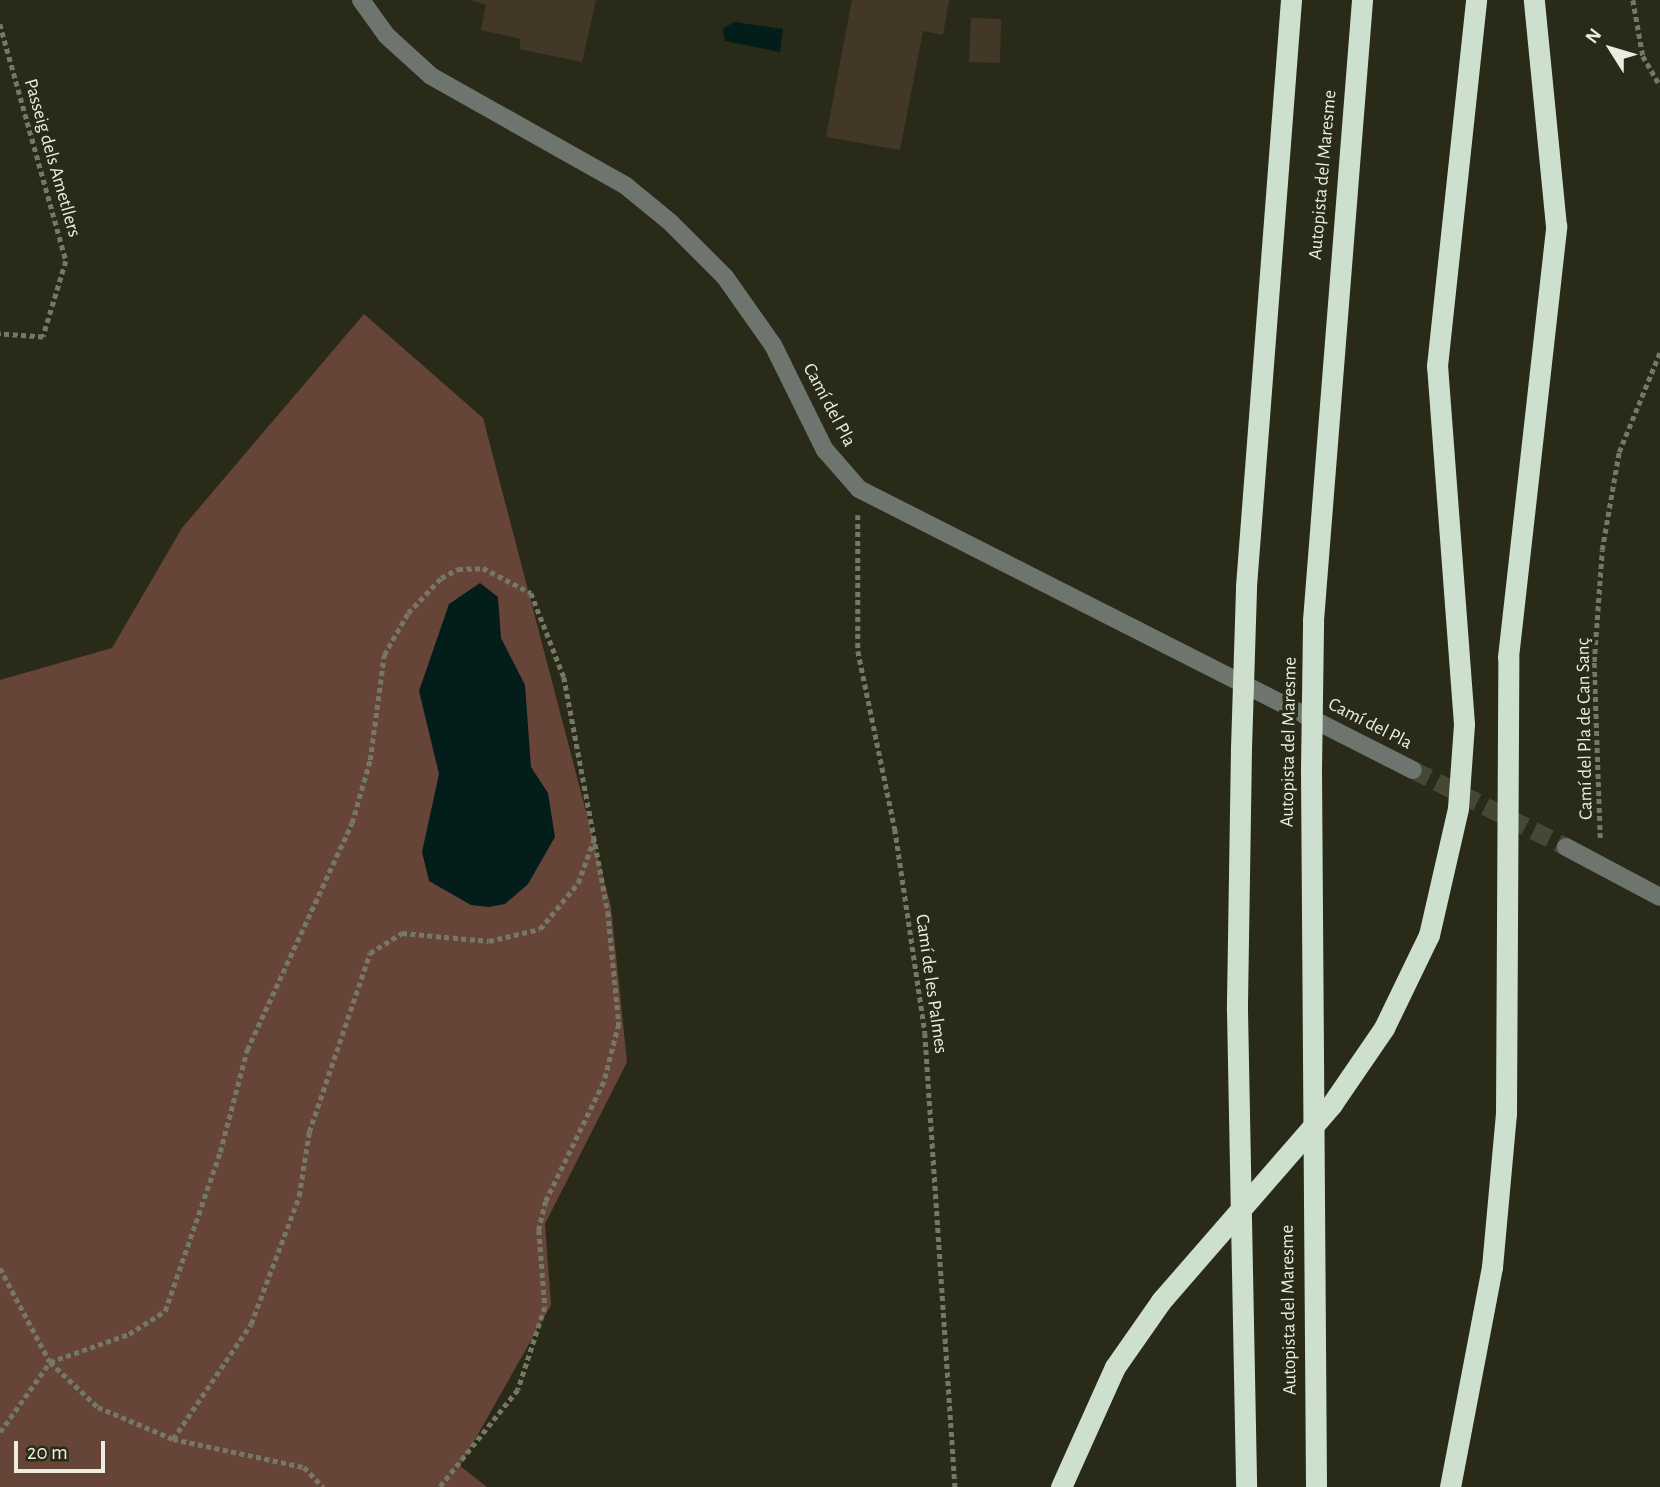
<!DOCTYPE html>
<meta charset="utf-8">
<style>
body{margin:0}
#map{position:relative;width:1660px;height:1487px;overflow:hidden;background:#292b18;font-family:"Alegreya Sans",sans-serif}
div>[style]{position:absolute}
[style*='--x']{left:calc(var(--x)*1px);top:calc(var(--y)*1px);width:calc(var(--w)*1px);rotate:calc(var(--a)*1deg)}
.green>*{inset:0;background:#664538}
.water>*{inset:0;background:#031e1a}
.building>*{inset:0;background:#433827}
.minor-tunnel>*{height:18px;margin-top:-9px;transform-origin:0;background:repeating-linear-gradient(90deg,#464836 0 18px,transparent 0 27px)}
.path>*{height:4.5px;margin-top:-2.25px;transform-origin:0;background:repeating-linear-gradient(90deg,#757767 0 5px,transparent 0 8.5px)}
.minor>*{height:18px;margin:-9px;padding:0 9px;transform-origin:9px;border-radius:9px;background:#6d756e}
.highway>*{height:21px;margin:-10.5px;padding:0 10.5px;transform-origin:10.5px;border-radius:10.5px;background:#cde0ce}
.highway-bridge>*{height:21px;margin:-10.5px;padding:0 10.5px;transform-origin:10.5px;border-radius:10.5px;background:#cde0ce}
span{translate:-50% -50%;white-space:nowrap;text-align:center;line-height:1.15;-webkit-text-stroke:7px #292b18;paint-order:stroke}
.street-label{font-size:19px;color:#ebede1}
.north{position:absolute;left:1576px;top:14px;width:70px;height:70px;-webkit-text-stroke:5px #292b18;paint-order:stroke;rotate:307deg;font-size:19px;font-weight:700;line-height:28px;text-align:center;color:#ebede1}
.north::after{content:'';display:block;margin:auto;width:24px;height:32px;background:#ebede1;clip-path:polygon(50% 0,100% 100%,50% 72%,0 100%)}
.scale{position:absolute;left:14px;top:1441px;width:91px;height:32px;box-sizing:border-box;border:4px solid #ebede1;border-top:0;padding-left:9px;font-size:21px;line-height:24px;white-space:nowrap;color:#ebede1;-webkit-text-stroke:5px #292b18;paint-order:stroke}
</style>
<div id="map">
<div class="green">
<div style="clip-path:polygon(364px 314px,483px 418px,611px 907px,627px 1062px,545px 1224px,551px 1305px,460px 1466px,487px 1487px,0 1487px,0 680px,112px 648px,182px 528px)"></div>
</div>
<div class="water">
<div style="clip-path:polygon(735px 22px,783px 29px,780px 52px,725px 41px,723px 28px)"></div>
<div style="clip-path:polygon(480px 583px,498px 597px,501px 638px,525px 685px,531px 767px,548px 793px,555px 837px,528px 884px,505px 904px,489px 907px,471px 905px,429px 881px,422px 852px,439px 774px,419px 691px,449px 604px)"></div>
</div>
<div class="building">
<div style="clip-path:polygon(470px 0,596px 0,582px 62px,519px 49px,521px 39px,481px 30px,486px 5px)"></div>
<div style="clip-path:polygon(852px 0,949px 0,943px 35px,923px 31px,900px 150px,826px 137px)"></div>
<div style="clip-path:polygon(971px 18px,1001px 19px,1000px 63px,969px 62px)"></div>
</div>
<div class="minor-tunnel">
<div style="--x:1413;--y:770;--w:171;--a:26.7"></div>
</div>
<div class="path">
<div style="--x:1633;--y:0;--w:57;--a:79.9"></div>
<div style="--x:1643;--y:56;--w:34;--a:60"></div>
<div style="--x:0;--y:24;--w:246;--a:74.4"></div>
<div style="--x:66;--y:261;--w:79;--a:106.8"></div>
<div style="--x:43;--y:337;--w:43;--a:-176"></div>
<div style="--x:858;--y:515;--w:136;--a:90"></div>
<div style="--x:858;--y:651;--w:182;--a:78.3"></div>
<div style="--x:895;--y:829;--w:206;--a:81.6"></div>
<div style="--x:925;--y:1033;--w:455;--a:86.2"></div>
<div style="--x:1600;--y:838;--w:176;--a:-92"></div>
<div style="--x:1594;--y:662;--w:112;--a:-85.9"></div>
<div style="--x:1602;--y:550;--w:99;--a:-80.2"></div>
<div style="--x:1619;--y:452;--w:108;--a:-67.7"></div>
<div style="--x:0;--y:1268;--w:106;--a:62"></div>
<div style="--x:50;--y:1362;--w:66;--a:43.2"></div>
<div style="--x:98;--y:1407;--w:82;--a:23.1"></div>
<div style="--x:173;--y:1439;--w:134;--a:12.1"></div>
<div style="--x:304;--y:1467;--w:28;--a:46"></div>
<div style="--x:0;--y:1432;--w:86;--a:-54.5"></div>
<div style="--x:50;--y:1362;--w:84;--a:-19.5"></div>
<div style="--x:129;--y:1334;--w:43;--a:-32.6"></div>
<div style="--x:165;--y:1311;--w:168;--a:-70.9"></div>
<div style="--x:220;--y:1152;--w:106;--a:-75.2"></div>
<div style="--x:247;--y:1050;--w:250;--a:-65.2"></div>
<div style="--x:352;--y:823;--w:66;--a:-74.1"></div>
<div style="--x:370;--y:760;--w:106;--a:-82.4"></div>
<div style="--x:384;--y:655;--w:48;--a:-60.3"></div>
<div style="--x:408;--y:613;--w:48;--a:-46.7"></div>
<div style="--x:441;--y:578;--w:19;--a:-28"></div>
<div style="--x:458;--y:569;--w:25;--a:-2"></div>
<div style="--x:483;--y:568;--w:54;--a:27.5"></div>
<div style="--x:531;--y:593;--w:90;--a:68.6"></div>
<div style="--x:564;--y:677;--w:239;--a:79.4"></div>
<div style="--x:608;--y:912;--w:113;--a:84.4"></div>
<div style="--x:619;--y:1024;--w:60;--a:104.5"></div>
<div style="--x:604;--y:1082;--w:132;--a:116"></div>
<div style="--x:546;--y:1201;--w:30;--a:104"></div>
<div style="--x:539;--y:1230;--w:77;--a:85.5"></div>
<div style="--x:545;--y:1307;--w:87;--a:108"></div>
<div style="--x:518;--y:1390;--w:124;--a:128.8"></div>
<div style="--x:173;--y:1439;--w:139;--a:-55.9"></div>
<div style="--x:251;--y:1324;--w:137;--a:-69.4"></div>
<div style="--x:299;--y:1196;--w:65;--a:-81.1"></div>
<div style="--x:309;--y:1132;--w:189;--a:-71.2"></div>
<div style="--x:370;--y:953;--w:38;--a:-32"></div>
<div style="--x:402;--y:933;--w:87;--a:5.3"></div>
<div style="--x:489;--y:941;--w:52;--a:-13.2"></div>
<div style="--x:540;--y:929;--w:60;--a:-50.4"></div>
<div style="--x:578;--y:883;--w:47;--a:-70"></div>
</div>
<div class="minor">
<div style="--x:361;--y:0;--w:44;--a:54.2"></div>
<div style="--x:387;--y:36;--w:59;--a:42.3"></div>
<div style="--x:431;--y:76;--w:224;--a:29.4"></div>
<div style="--x:626;--y:186;--w:57;--a:39.3"></div>
<div style="--x:670;--y:222;--w:78;--a:45"></div>
<div style="--x:725;--y:277;--w:83;--a:54.8"></div>
<div style="--x:773;--y:345;--w:117;--a:63.7"></div>
<div style="--x:825;--y:450;--w:52;--a:48.9"></div>
<div style="--x:859;--y:489;--w:621;--a:26.9"></div>
<div style="--x:1566;--y:847;--w:106;--a:28"></div>
</div>
<div class="highway">
<div style="--x:1246;--y:586;--w:588;--a:-85.61"></div>
<div style="--x:1313;--y:620;--w:622;--a:-85.48"></div>
<div style="--x:1241;--y:748;--w:262;--a:90.9"></div>
<div style="--x:1237;--y:1010;--w:477;--a:88.9"></div>
<div style="--x:1311;--y:770;--w:717;--a:89.6"></div>
<div style="--x:1384;--y:1028;--w:103;--a:-64.2"></div>
<div style="--x:1429;--y:935;--w:130;--a:-77.1"></div>
<div style="--x:1458;--y:808;--w:84;--a:-85.9"></div>
<div style="--x:1464;--y:724;--w:359;--a:-94.3"></div>
<div style="--x:1437;--y:366;--w:368;--a:-83.9"></div>
<div style="--x:1061;--y:1487;--w:132;--a:-65.8"></div>
<div style="--x:1115;--y:1367;--w:80;--a:-55.1"></div>
<div style="--x:1450;--y:1487;--w:224;--a:-79.2"></div>
<div style="--x:1492;--y:1267;--w:154;--a:-84.8"></div>
<div style="--x:1506;--y:1114;--w:457;--a:-89.7"></div>
<div style="--x:1508;--y:657;--w:434;--a:-83.6"></div>
<div style="--x:1556;--y:226;--w:227;--a:-95.6"></div>
</div>
<div class="highway-bridge">
<div style="--x:1241;--y:748;--w:162;--a:-88.2"></div>
<div style="--x:1311;--y:770;--w:150;--a:-89.2"></div>
<div style="--x:1161;--y:1301;--w:261;--a:-49"></div>
<div style="--x:1332;--y:1104;--w:92;--a:-55.6"></div>
</div>
<div class="street-label">
<span style="left:52px;top:158px;rotate:74deg">Passeig dels Ametllers</span>
<span style="left:1323px;top:175px;rotate:-85deg">Autopista del Maresme</span>
<span style="left:829px;top:405px;rotate:62deg">Camí del Pla</span>
<span style="left:1370px;top:724px;rotate:27deg">Camí del Pla</span>
<span style="left:1585px;top:729px;rotate:-91deg">Camí del Pla de Can Sanç</span>
<span style="left:1289px;top:742px;rotate:-89deg">Autopista del Maresme</span>
<span style="left:931px;top:984px;rotate:82deg">Camí de les Palmes</span>
<span style="left:1289px;top:1310px;rotate:-91deg">Autopista del Maresme</span>
</div>
<div class="north">N</div>
<div class="scale">20 m</div>
</div>
